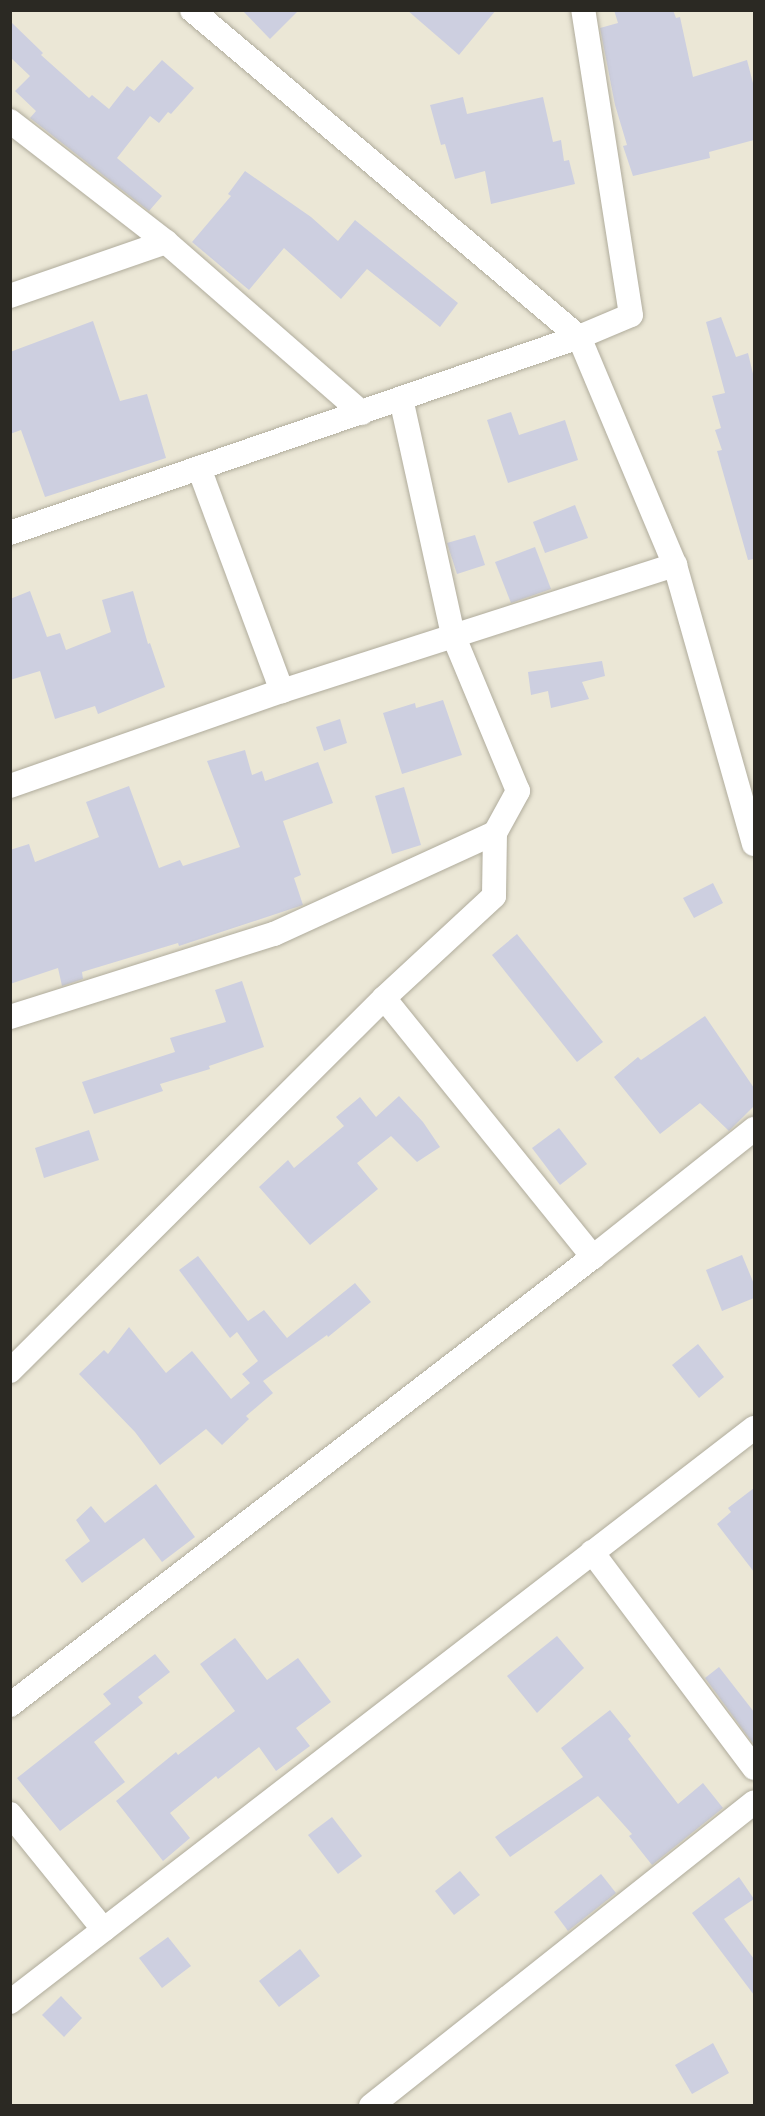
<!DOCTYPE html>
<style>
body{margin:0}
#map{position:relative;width:765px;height:2116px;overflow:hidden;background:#ebe7d6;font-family:"Open Sans",sans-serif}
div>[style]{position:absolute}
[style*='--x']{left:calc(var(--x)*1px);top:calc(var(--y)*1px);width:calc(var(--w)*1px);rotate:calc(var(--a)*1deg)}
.building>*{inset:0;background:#cdcfe0}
.roads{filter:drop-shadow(0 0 2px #b0ac9c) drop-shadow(0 0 2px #b0ac9c)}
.minor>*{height:24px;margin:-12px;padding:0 12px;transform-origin:12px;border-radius:12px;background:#fff}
span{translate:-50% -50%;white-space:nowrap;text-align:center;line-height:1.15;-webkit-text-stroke:4.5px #ebe7d6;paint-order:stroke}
.frame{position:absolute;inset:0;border:12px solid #2b2923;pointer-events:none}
</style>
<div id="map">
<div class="building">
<div style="clip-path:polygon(242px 10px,299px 10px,270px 39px)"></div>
<div style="clip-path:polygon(407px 10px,496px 10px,459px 55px)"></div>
<div style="clip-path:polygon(614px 10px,673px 10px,676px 18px,680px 17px,693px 77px,747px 60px,754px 87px,754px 140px,709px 152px,710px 158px,633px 176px,623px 146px,627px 145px,615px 105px,600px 28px,618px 23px)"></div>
<div style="clip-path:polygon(10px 21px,43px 53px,41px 55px,89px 98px,92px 95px,109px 109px,127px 86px,134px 91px,162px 60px,194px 88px,171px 114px,168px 112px,159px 123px,150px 116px,117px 158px,162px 196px,149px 211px,30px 118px,36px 111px,15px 91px,30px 76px,10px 57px)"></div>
<div style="clip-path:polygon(463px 97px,467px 114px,543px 97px,553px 142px,561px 140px,564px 161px,569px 160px,575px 184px,491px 204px,485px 171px,455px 179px,445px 144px,441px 145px,430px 105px)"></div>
<div style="clip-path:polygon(245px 171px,311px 217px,338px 241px,355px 220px,458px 303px,440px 327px,367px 269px,341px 299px,284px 248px,249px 290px,192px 242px,231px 196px,228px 194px)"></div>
<div style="clip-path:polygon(721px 317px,736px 357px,748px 353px,754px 378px,754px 559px,748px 560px,717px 451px,722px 450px,715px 430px,721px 428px,712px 396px,725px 393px,706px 322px)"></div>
<div style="clip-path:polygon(93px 321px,120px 401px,147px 394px,166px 458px,45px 497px,21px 430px,10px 434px,10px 352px)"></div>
<div style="clip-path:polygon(511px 412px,519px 435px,565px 420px,578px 460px,508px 483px,487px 420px)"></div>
<div style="clip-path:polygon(575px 505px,588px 538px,545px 553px,533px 522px)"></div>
<div style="clip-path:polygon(475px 535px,485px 565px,457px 574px,447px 543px)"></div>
<div style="clip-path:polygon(535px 547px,551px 589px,511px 603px,495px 562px)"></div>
<div style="clip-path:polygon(30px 591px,47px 637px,60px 633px,66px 650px,111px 632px,102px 600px,133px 591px,148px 644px,150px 643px,165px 687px,98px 714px,95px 706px,55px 719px,40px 671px,10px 680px,10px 599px)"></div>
<div style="clip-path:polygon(602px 661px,605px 676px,582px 682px,589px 699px,551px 708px,548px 691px,531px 695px,528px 672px)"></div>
<div style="clip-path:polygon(443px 700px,462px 755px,402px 774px,383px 713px,415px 703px,416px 708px)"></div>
<div style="clip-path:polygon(340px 719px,347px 743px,324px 751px,316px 727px)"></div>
<div style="clip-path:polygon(245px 750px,252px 775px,262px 771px,265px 781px,318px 762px,333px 803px,283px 821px,301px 875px,294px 878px,303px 905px,179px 946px,178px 943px,82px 972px,83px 979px,62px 986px,58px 968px,10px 984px,10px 850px,29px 844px,35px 862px,99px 837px,86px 802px,129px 786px,159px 868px,180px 860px,183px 866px,240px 847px,207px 761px)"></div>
<div style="clip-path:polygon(404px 787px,421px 845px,392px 854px,375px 796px)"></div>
<div style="clip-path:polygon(713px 883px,723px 903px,694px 918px,683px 898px)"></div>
<div style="clip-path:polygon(517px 934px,603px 1042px,577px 1062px,492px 955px)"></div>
<div style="clip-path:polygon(242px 981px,264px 1047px,209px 1066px,210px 1069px,160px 1084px,163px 1091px,94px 1114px,82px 1082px,175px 1052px,170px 1038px,226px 1022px,215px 990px)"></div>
<div style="clip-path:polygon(705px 1016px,754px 1088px,754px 1106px,729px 1131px,700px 1103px,660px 1134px,614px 1077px,638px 1057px,641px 1060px)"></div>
<div style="clip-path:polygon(399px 1096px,423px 1122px,440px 1147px,417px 1162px,391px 1136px,357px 1163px,378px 1189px,310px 1245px,259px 1187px,288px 1160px,294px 1168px,344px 1126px,336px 1117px,360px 1097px,376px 1117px)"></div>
<div style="clip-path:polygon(559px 1128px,587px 1164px,560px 1185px,532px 1148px)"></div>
<div style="clip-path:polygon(89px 1130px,99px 1160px,44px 1178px,35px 1148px)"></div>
<div style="clip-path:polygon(742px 1255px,754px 1284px,754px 1298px,722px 1311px,706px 1270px)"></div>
<div style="clip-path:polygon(198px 1256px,248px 1321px,264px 1310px,287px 1338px,355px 1283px,371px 1302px,328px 1337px,327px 1335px,263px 1381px,273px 1393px,246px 1416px,249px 1419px,222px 1445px,206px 1429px,160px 1465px,135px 1432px,79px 1374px,104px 1350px,108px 1354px,129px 1327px,166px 1373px,192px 1351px,231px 1399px,250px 1383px,242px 1374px,258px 1361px,237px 1332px,230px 1338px,179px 1270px)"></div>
<div style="clip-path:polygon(698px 1344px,724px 1377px,699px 1398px,672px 1365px)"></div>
<div style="clip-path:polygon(156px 1484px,195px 1537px,162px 1562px,144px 1538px,82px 1583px,65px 1560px,90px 1541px,76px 1520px,91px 1506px,105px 1523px)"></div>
<div style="clip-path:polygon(754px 1488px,754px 1572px,717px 1524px,731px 1512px,728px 1508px)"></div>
<div style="clip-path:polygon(557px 1636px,584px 1668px,537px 1713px,507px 1676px)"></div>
<div style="clip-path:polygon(235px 1638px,267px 1680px,298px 1658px,331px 1702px,296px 1728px,310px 1746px,276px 1771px,259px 1747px,218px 1779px,216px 1776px,170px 1813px,190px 1838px,163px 1861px,116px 1801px,176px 1752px,178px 1755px,235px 1711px,200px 1664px)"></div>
<div style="clip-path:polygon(155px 1654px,170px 1672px,138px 1697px,143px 1703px,94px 1742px,125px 1782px,60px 1831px,17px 1778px,111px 1704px,103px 1694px)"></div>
<div style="clip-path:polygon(719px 1667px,754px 1712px,754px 1745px,705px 1678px)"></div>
<div style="clip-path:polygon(610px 1710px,631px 1736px,628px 1739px,678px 1804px,703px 1783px,723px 1808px,652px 1865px,629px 1836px,632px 1834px,598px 1796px,510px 1857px,495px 1837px,583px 1777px,561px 1748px)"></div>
<div style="clip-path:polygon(332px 1817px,362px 1856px,338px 1874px,308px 1835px)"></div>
<div style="clip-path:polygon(460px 1871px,480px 1895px,454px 1915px,435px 1891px)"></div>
<div style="clip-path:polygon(601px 1874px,616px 1893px,568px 1931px,554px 1912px)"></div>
<div style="clip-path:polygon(739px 1877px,754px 1899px,724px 1919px,754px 1959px,754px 1995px,692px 1913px)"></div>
<div style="clip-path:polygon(168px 1937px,191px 1966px,162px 1988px,139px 1958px)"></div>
<div style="clip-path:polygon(300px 1949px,320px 1976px,279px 2007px,259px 1981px)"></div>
<div style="clip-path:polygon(61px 1996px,82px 2018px,64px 2037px,42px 2015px)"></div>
<div style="clip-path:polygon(713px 2043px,729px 2073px,692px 2094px,675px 2065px)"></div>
</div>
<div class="roads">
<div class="minor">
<div style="--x:192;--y:10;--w:507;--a:40.2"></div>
<div style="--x:579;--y:337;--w:247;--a:67.2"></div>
<div style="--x:675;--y:565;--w:290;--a:74.2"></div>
<div style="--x:10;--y:121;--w:197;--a:37.8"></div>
<div style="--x:166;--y:242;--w:260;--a:41.1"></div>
<div style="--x:10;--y:296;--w:165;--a:-19.1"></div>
<div style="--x:199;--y:468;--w:238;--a:69.6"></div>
<div style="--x:10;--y:533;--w:602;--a:-19.01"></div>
<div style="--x:579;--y:337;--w:56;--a:-22.9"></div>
<div style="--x:631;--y:315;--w:309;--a:-98.9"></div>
<div style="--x:10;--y:786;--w:288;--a:-19.3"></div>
<div style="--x:282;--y:691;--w:413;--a:-17.8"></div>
<div style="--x:384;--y:998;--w:333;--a:51.1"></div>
<div style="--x:10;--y:1017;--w:277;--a:-17.5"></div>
<div style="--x:274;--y:934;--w:243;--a:-24.6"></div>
<div style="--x:10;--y:1371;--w:528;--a:-44.92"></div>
<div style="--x:384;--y:998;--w:150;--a:-42.8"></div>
<div style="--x:494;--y:896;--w:63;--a:-89.1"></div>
<div style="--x:495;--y:833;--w:48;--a:-61.3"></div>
<div style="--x:518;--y:791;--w:169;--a:-112.6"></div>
<div style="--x:453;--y:635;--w:242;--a:-102.4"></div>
<div style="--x:592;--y:1552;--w:270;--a:53.1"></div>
<div style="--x:10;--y:1705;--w:735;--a:-37.54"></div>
<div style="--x:593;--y:1257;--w:206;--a:-38.5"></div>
<div style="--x:10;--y:1814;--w:149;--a:51"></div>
<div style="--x:10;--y:2002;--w:940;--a:-37.65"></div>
<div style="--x:371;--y:2106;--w:489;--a:-38.4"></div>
</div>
</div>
<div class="frame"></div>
</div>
